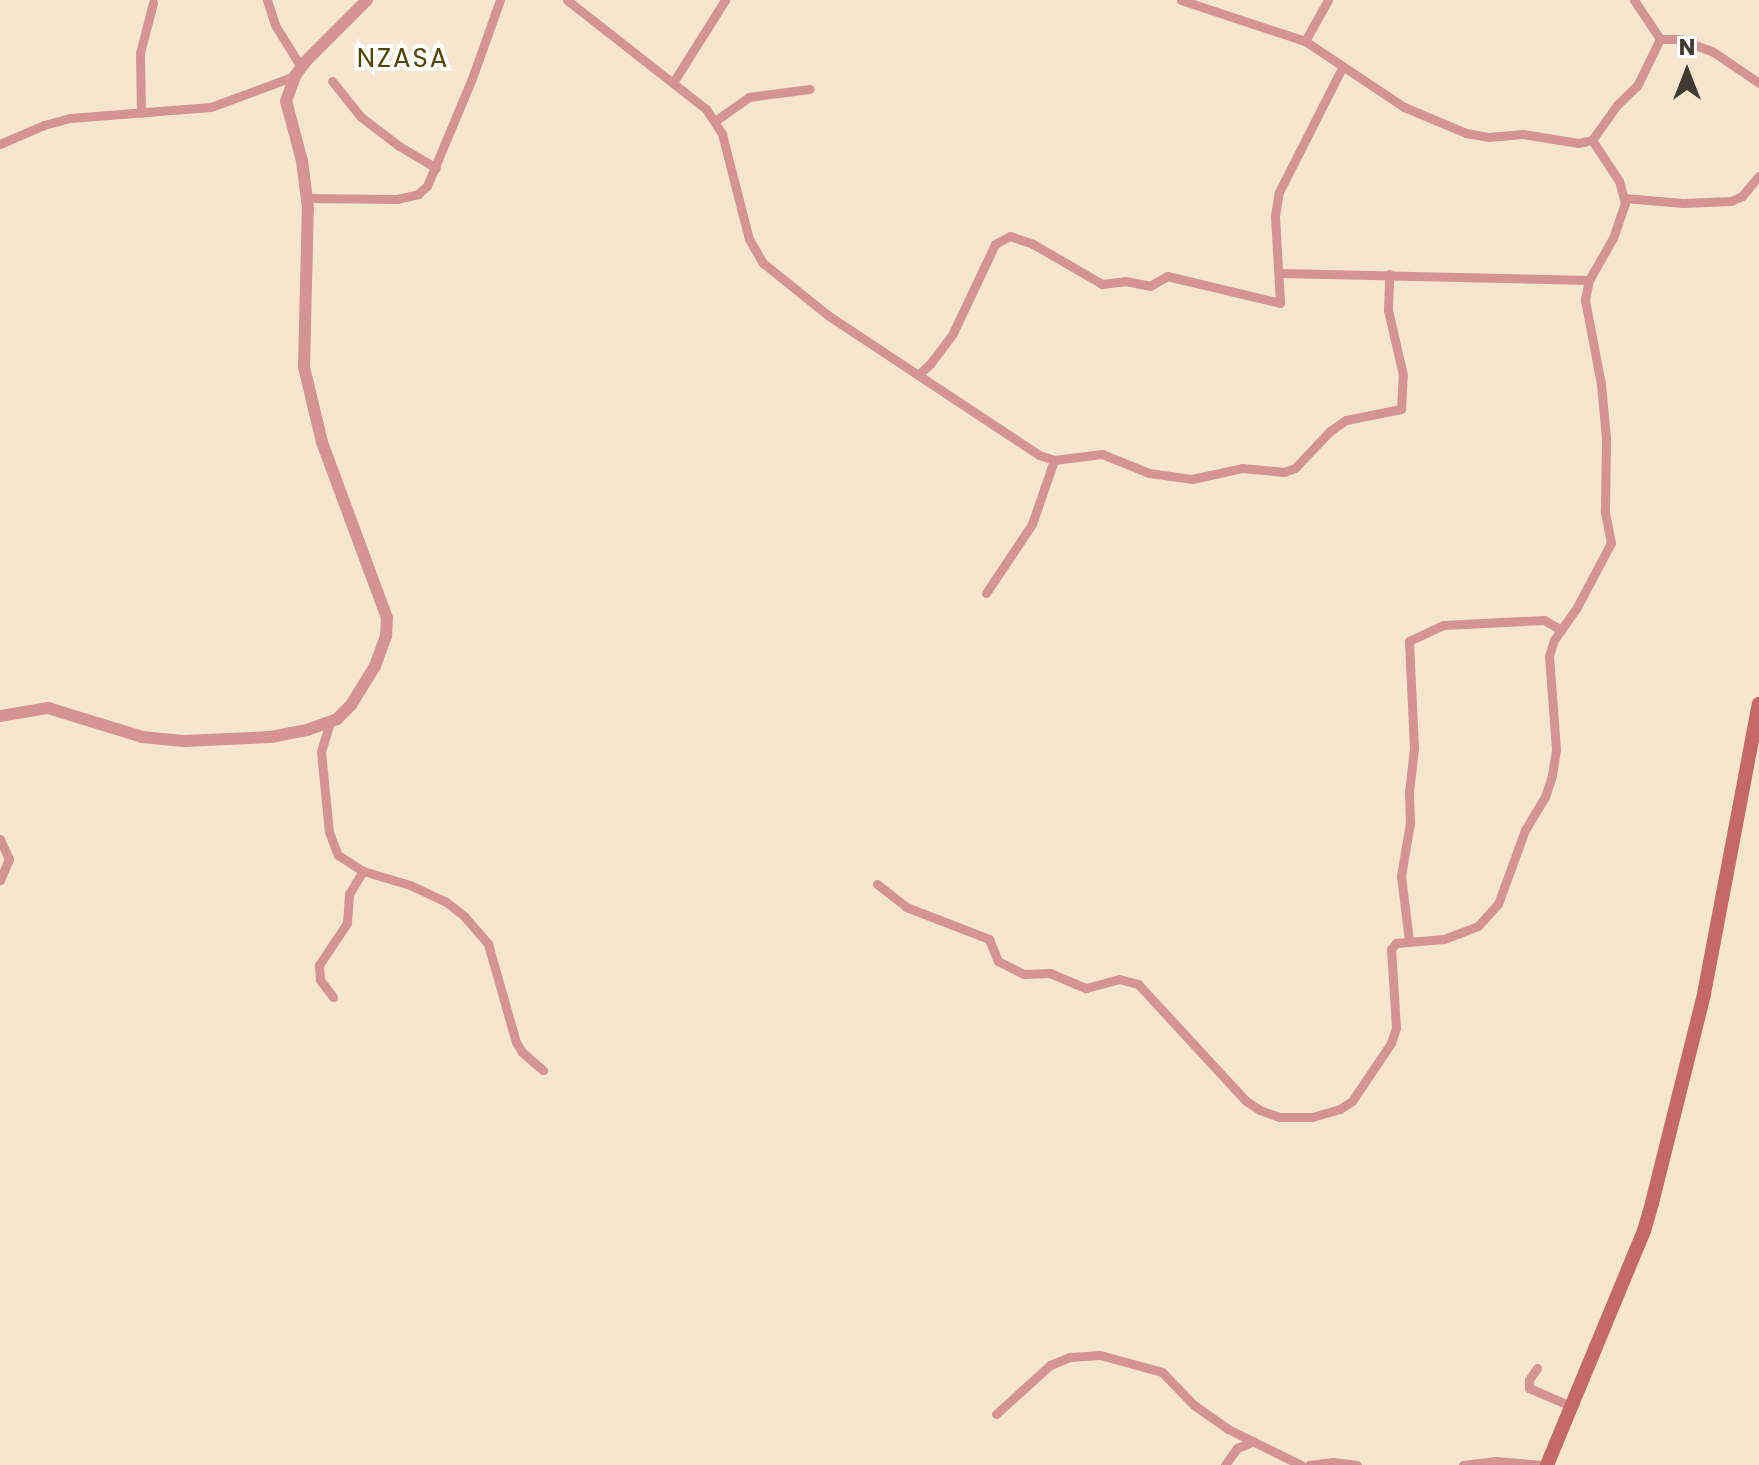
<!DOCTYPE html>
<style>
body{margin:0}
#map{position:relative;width:1759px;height:1465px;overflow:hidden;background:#f6e6d0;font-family:Poppins,sans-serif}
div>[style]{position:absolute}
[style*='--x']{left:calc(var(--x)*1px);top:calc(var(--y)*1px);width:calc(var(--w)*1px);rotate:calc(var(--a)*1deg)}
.minor>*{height:9px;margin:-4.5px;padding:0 4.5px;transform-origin:4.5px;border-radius:4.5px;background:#d49492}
.tertiary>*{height:12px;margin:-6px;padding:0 6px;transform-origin:6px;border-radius:6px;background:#d49492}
.secondary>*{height:14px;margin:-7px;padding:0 7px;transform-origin:7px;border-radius:7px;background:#c56868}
span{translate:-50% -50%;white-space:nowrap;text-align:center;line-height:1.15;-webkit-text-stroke:8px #fff;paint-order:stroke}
.quarter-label{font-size:26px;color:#540;letter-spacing:2px}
.north{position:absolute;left:1647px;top:32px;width:80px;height:80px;-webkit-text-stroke:6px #fff;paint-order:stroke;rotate:0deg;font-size:22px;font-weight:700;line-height:32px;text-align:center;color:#403a31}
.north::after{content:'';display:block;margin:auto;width:28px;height:36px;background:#403a31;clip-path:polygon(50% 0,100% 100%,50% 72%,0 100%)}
</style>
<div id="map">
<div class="minor">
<div style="--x:267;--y:0;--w:26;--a:72"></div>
<div style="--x:275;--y:25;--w:49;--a:58.2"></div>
<div style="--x:567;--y:0;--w:177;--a:38.1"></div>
<div style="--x:706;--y:109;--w:30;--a:57"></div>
<div style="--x:722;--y:134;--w:108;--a:75.6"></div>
<div style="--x:749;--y:239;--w:28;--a:60"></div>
<div style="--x:763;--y:263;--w:85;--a:38.8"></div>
<div style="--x:829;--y:316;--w:252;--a:33.5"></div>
<div style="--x:1039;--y:455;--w:16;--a:18"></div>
<div style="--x:1054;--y:460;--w:48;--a:-7.1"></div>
<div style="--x:1102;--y:454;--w:51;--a:22"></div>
<div style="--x:1149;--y:473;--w:43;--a:7.9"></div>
<div style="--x:1192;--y:479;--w:51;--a:-12.4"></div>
<div style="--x:1242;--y:468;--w:42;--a:5.4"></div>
<div style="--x:1284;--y:472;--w:12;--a:-20"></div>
<div style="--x:1295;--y:468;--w:51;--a:-46.6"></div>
<div style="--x:1330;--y:431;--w:19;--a:-35"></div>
<div style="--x:1346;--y:420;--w:56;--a:-11.3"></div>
<div style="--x:1401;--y:409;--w:34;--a:-87"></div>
<div style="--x:1403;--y:375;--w:67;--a:-103"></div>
<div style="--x:1388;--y:310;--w:36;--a:-88"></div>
<div style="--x:1181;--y:0;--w:131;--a:18.3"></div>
<div style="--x:1305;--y:41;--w:119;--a:33.7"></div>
<div style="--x:1404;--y:107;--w:67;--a:22.8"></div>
<div style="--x:1466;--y:133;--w:22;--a:10"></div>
<div style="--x:1488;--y:137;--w:35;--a:-5"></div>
<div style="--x:1523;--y:134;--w:56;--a:9.3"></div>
<div style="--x:1578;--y:143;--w:14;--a:-12"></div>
<div style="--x:1592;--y:140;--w:43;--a:-54.5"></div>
<div style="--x:1617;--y:105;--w:28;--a:-44"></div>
<div style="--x:1637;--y:86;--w:52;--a:-63.9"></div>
<div style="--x:1634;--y:0;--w:47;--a:56.3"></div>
<div style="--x:1660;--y:39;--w:20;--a:0"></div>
<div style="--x:1680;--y:39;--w:34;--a:21"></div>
<div style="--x:1712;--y:51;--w:57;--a:34.2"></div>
<div style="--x:1305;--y:41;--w:47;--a:-60.7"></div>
<div style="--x:332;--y:81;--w:46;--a:51.1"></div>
<div style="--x:361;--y:117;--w:48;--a:37.3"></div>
<div style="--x:399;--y:146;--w:43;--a:30.7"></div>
<div style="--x:674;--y:81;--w:96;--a:-57.8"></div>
<div style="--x:141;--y:113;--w:60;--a:-91"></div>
<div style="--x:140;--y:53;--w:52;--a:-75.4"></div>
<div style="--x:715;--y:121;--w:42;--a:-35.2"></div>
<div style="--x:749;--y:97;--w:61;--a:-7.6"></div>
<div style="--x:0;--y:144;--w:48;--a:-23.4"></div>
<div style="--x:44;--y:125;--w:27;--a:-15"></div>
<div style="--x:70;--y:118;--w:141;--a:-4.5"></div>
<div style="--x:211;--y:107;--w:90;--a:-20.3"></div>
<div style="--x:307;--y:198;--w:90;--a:0.6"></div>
<div style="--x:397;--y:199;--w:22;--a:-13"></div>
<div style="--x:418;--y:194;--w:12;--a:-42"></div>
<div style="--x:427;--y:186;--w:114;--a:-67.3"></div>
<div style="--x:471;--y:81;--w:86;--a:-70.3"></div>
<div style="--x:1624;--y:198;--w:59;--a:4.8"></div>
<div style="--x:1683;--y:203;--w:48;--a:-2.4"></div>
<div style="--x:1731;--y:201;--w:12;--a:-24"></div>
<div style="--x:1742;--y:196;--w:26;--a:-50"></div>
<div style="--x:1280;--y:273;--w:309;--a:1.3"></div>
<div style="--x:918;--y:375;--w:16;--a:-43"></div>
<div style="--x:930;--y:364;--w:39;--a:-53"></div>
<div style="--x:953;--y:333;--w:98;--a:-64.7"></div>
<div style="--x:995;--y:244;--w:17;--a:-28"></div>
<div style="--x:1010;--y:236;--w:24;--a:19"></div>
<div style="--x:1033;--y:244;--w:80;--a:30.1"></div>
<div style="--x:1102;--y:284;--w:23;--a:-7"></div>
<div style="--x:1125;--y:281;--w:25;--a:11"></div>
<div style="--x:1150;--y:286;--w:20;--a:-30"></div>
<div style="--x:1167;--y:276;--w:116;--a:13.4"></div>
<div style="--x:1280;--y:303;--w:87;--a:-93.3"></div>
<div style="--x:1275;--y:216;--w:24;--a:-81"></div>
<div style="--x:1279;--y:192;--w:141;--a:-63.1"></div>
<div style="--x:986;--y:593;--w:83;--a:-56.3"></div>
<div style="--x:1032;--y:524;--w:68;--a:-71"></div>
<div style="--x:330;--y:722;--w:31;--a:107"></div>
<div style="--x:321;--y:752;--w:80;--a:84.3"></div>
<div style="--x:329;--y:832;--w:25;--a:69"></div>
<div style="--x:338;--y:855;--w:30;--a:33"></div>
<div style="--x:363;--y:871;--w:49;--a:16.6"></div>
<div style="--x:410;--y:885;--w:38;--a:25"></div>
<div style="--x:445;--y:901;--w:24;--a:38"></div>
<div style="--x:464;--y:916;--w:37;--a:49"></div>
<div style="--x:488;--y:944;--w:102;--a:74.1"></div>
<div style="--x:516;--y:1042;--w:12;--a:59"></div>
<div style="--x:522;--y:1052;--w:28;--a:41"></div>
<div style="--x:0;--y:839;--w:22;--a:66"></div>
<div style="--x:9;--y:859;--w:23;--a:113"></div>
<div style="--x:877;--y:884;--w:37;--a:38"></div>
<div style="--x:906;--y:907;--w:89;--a:21.1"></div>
<div style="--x:989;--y:939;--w:24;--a:68"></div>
<div style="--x:998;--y:961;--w:29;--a:27"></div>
<div style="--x:1024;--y:974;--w:26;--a:-2"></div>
<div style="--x:1050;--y:973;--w:39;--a:23"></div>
<div style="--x:1086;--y:988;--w:34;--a:-15"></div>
<div style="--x:1119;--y:979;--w:20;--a:15"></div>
<div style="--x:1138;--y:984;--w:159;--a:47.3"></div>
<div style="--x:1246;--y:1101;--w:17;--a:33"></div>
<div style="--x:1260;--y:1110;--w:20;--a:20"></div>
<div style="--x:1279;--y:1117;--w:33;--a:0"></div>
<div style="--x:1312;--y:1117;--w:29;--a:-16"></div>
<div style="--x:1340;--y:1109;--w:14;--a:-34"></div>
<div style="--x:1352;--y:1101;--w:70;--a:-56.1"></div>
<div style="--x:1391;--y:1043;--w:16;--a:-72"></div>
<div style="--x:1396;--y:1028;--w:79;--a:-93.6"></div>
<div style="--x:1391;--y:949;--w:8;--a:-50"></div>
<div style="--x:1396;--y:943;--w:48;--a:-4.8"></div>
<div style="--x:1444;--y:939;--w:36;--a:-21"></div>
<div style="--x:1478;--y:926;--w:30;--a:-48"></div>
<div style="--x:1498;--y:904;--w:79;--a:-70"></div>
<div style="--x:1525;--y:830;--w:39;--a:-59"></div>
<div style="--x:1545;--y:797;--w:23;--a:-72"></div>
<div style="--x:1552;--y:775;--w:26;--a:-81"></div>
<div style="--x:1556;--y:749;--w:93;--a:-94.3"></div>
<div style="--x:1549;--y:656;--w:17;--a:-73"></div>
<div style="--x:1554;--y:640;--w:38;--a:-55"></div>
<div style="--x:1576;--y:609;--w:75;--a:-62.1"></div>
<div style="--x:1611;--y:543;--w:33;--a:-101"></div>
<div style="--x:1605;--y:511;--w:73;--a:-89.2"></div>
<div style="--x:1606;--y:438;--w:54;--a:-95.3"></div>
<div style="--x:1601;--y:384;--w:86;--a:-100.8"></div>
<div style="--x:1585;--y:300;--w:20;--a:-79"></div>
<div style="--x:1589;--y:280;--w:48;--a:-60.3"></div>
<div style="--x:1613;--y:238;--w:37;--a:-71"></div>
<div style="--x:1625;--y:203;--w:23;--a:-105"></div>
<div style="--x:1619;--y:181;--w:49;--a:-123.4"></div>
<div style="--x:1409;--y:941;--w:65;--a:-97"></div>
<div style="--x:1401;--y:876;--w:54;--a:-80.4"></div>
<div style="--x:1410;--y:823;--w:31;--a:-92"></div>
<div style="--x:1409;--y:792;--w:44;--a:-83.5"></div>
<div style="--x:1414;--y:748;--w:107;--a:-92.7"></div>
<div style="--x:1409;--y:641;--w:38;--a:-25"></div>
<div style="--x:1444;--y:625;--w:100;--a:-2.9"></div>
<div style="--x:1544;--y:620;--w:20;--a:30"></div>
<div style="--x:333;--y:997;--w:21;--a:-127"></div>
<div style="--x:320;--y:980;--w:15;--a:-94"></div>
<div style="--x:319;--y:965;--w:50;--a:-56.3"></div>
<div style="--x:347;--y:923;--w:29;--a:-86"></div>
<div style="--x:349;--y:894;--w:27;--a:-59"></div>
<div style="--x:1537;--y:1368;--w:14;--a:124"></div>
<div style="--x:1529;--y:1380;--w:8;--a:90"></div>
<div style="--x:1529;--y:1388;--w:46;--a:23.2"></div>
<div style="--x:996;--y:1414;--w:73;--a:-42.2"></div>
<div style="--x:1050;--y:1365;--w:22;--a:-22"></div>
<div style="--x:1070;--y:1357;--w:30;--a:-4"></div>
<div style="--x:1100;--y:1355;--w:64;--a:15.3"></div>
<div style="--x:1162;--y:1372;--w:46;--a:45.9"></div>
<div style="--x:1194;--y:1405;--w:42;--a:35.2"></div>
<div style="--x:1228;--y:1429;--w:81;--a:26.3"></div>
<div style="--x:1225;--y:1465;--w:21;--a:-55"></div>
<div style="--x:1237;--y:1448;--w:18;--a:-22"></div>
<div style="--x:1309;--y:1465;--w:24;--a:-7"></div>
<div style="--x:1333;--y:1462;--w:24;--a:7"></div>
<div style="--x:1463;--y:1465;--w:33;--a:-7"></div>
<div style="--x:1496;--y:1461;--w:46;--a:5"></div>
</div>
<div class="tertiary">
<div style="--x:0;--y:716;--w:49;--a:-9.5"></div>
<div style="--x:48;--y:708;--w:98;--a:17.1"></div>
<div style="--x:142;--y:737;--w:42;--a:5.4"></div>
<div style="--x:184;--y:741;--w:87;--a:-2.6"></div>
<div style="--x:271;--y:737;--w:37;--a:-11"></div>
<div style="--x:307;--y:730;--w:32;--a:-20"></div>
<div style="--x:337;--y:719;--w:20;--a:-45"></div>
<div style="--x:351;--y:705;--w:46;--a:-58.4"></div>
<div style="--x:375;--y:666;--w:33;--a:-70"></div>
<div style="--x:386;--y:635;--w:17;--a:-87"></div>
<div style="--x:387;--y:618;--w:188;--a:-110.3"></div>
<div style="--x:322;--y:442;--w:77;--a:-103.5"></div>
<div style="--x:304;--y:367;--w:159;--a:-88.6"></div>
<div style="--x:308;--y:208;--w:47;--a:-97.3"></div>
<div style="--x:302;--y:161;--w:62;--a:-104.9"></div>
<div style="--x:286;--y:101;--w:27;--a:-70"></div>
<div style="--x:295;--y:76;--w:17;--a:-54"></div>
<div style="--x:305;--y:62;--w:88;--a:-45"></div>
</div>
<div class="secondary">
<div style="--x:1547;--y:1465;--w:253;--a:-67.5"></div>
<div style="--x:1644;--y:1231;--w:29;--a:-74"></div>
<div style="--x:1652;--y:1203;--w:215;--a:-76"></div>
<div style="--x:1704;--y:994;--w:295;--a:-79.3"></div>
</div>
<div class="quarter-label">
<span style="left:403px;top:59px">NZASA</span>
</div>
<div class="north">N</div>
</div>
